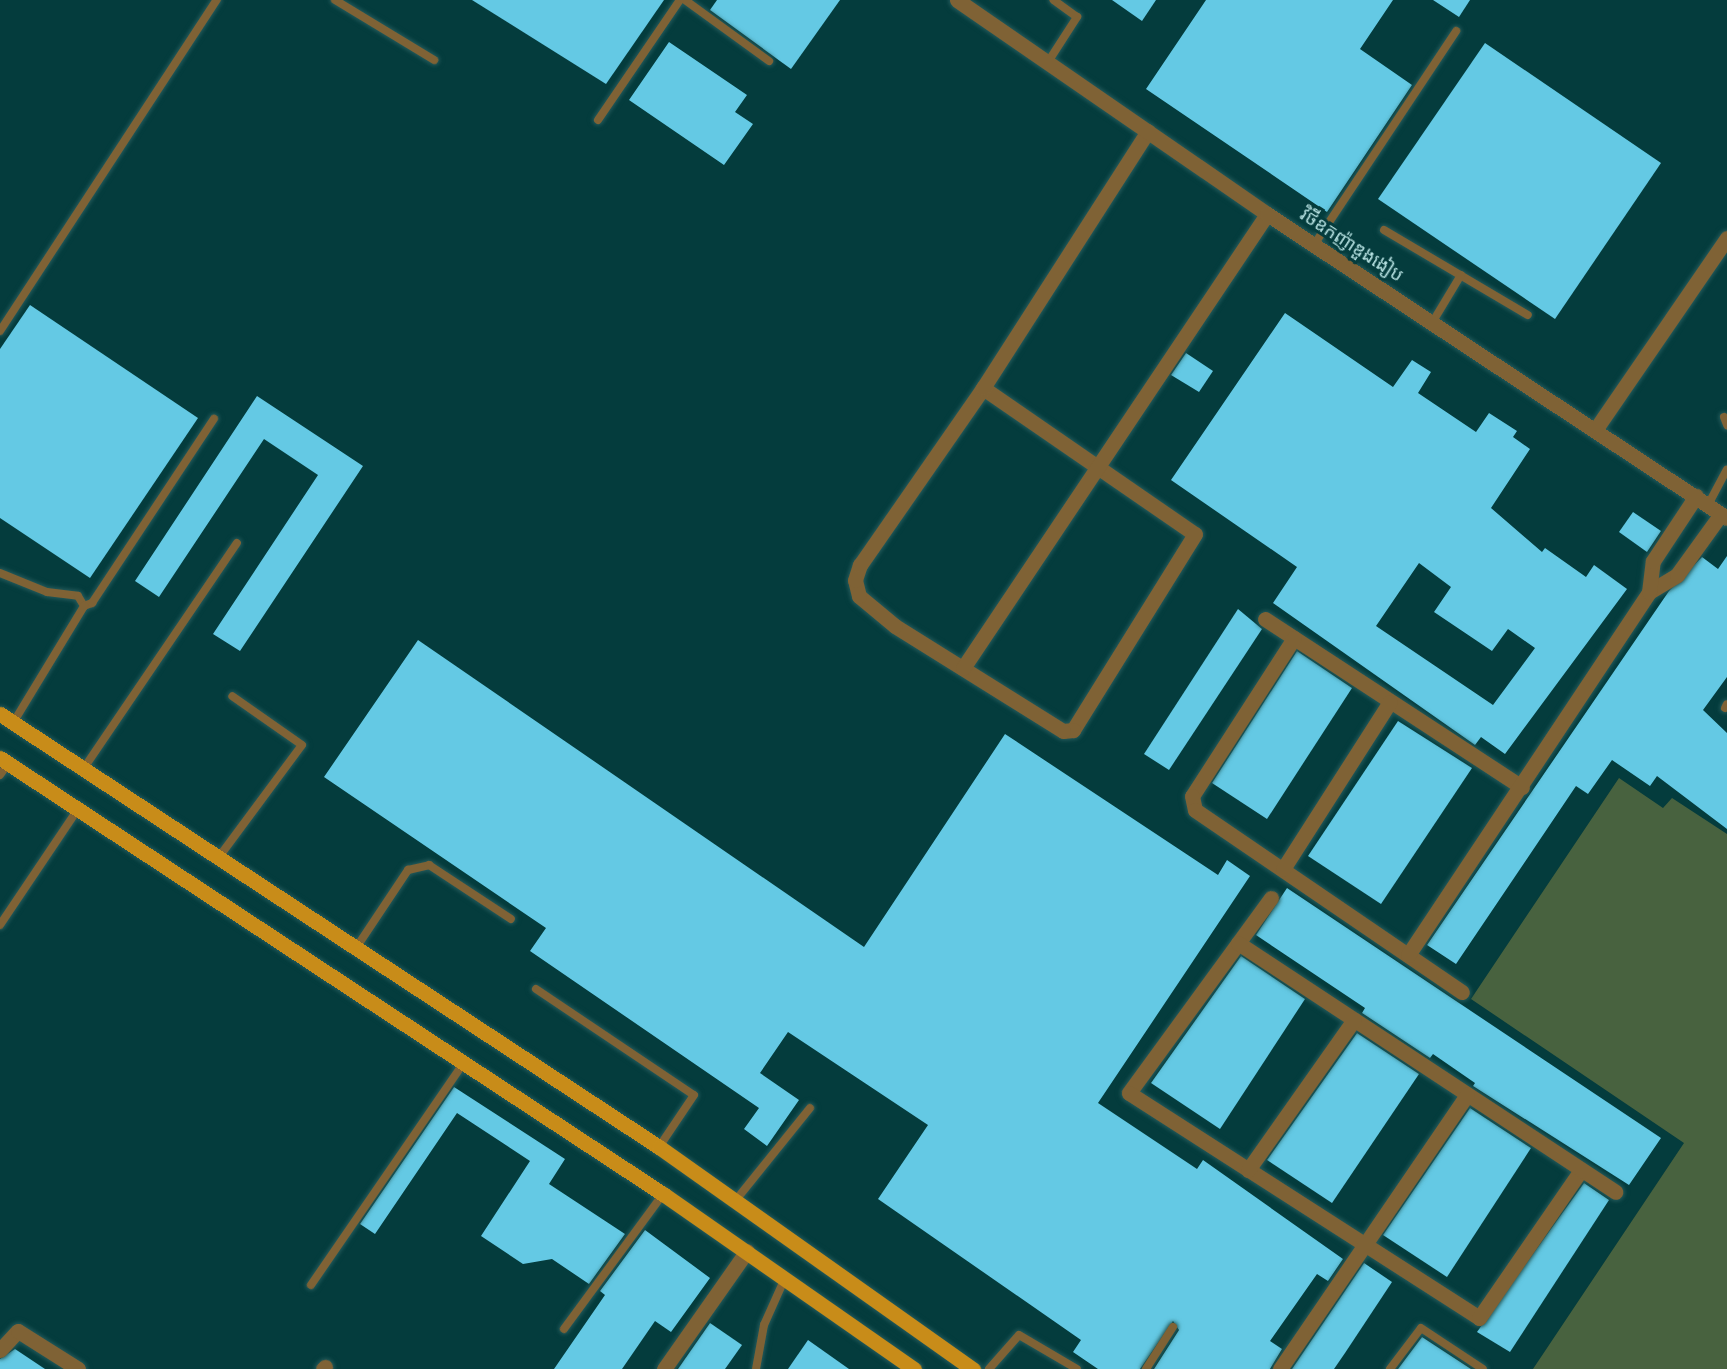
<!DOCTYPE html>
<meta charset="utf-8">
<style>
body{margin:0}
#map{position:relative;width:1727px;height:1369px;overflow:hidden;background:#043c3d;font-family:"Sofia Sans Condensed","Noto Sans Khmer",sans-serif}
div>[style]{position:absolute}
[style*='--x']{left:calc(var(--x)*1px);top:calc(var(--y)*1px);width:calc(var(--w)*1px);rotate:calc(var(--a)*1deg)}
.green>*{inset:0;background:#48623f}
.building>*{inset:0;background:#64c9e4}
.roads{filter:drop-shadow(0 0 2px #245a5b) drop-shadow(0 0 2px #245a5b)}
.service>*{height:8px;margin:-4px;padding:0 4px;transform-origin:4px;border-radius:4px;background:#7f6235}
.minor>*{height:15px;margin:-7.5px;padding:0 7.5px;transform-origin:7.5px;border-radius:7.5px;background:#7f6235}
.tertiary>*{height:15px;margin:-7.5px;padding:0 7.5px;transform-origin:7.5px;border-radius:7.5px;background:#7f6235}
.primary>*{height:15px;margin:-7.5px;padding:0 7.5px;transform-origin:7.5px;border-radius:7.5px;background:#c88c19}
span{translate:-50% -50%;white-space:nowrap;text-align:center;line-height:1.15;-webkit-text-stroke:6px #043c3d;paint-order:stroke}
.street-label{font-size:18px;color:#b6e1e1}
</style>
<div id="map">
<div class="green">
<div style="clip-path:polygon(1619px 778px,1663px 808px,1672px 798px,1727px 834px,1727px 1369px,1533px 1369px,1684px 1143px,1471px 999px)"></div>
</div>
<div class="building">
<div style="clip-path:polygon(472px 0,664px 0,606px 84px)"></div>
<div style="clip-path:polygon(717px 0,840px 0,791px 69px,710px 10px)"></div>
<div style="clip-path:polygon(1112px 0,1156px 0,1142px 21px)"></div>
<div style="clip-path:polygon(1206px 0,1393px 0,1360px 49px,1412px 85px,1327px 212px,1146px 89px)"></div>
<div style="clip-path:polygon(1433px 0,1470px 0,1459px 17px)"></div>
<div style="clip-path:polygon(669px 42px,747px 95px,735px 112px,753px 124px,724px 165px,629px 100px)"></div>
<div style="clip-path:polygon(1485px 43px,1661px 163px,1555px 319px,1378px 199px)"></div>
<div style="clip-path:polygon(30px 305px,198px 418px,90px 578px,0 518px,0 349px)"></div>
<div style="clip-path:polygon(evenodd,1285px 313px,1393px 387px,1412px 360px,1431px 372px,1418px 393px,1476px 432px,1489px 413px,1517px 431px,1513px 437px,1530px 449px,1491px 508px,1542px 552px,1545px 548px,1586px 577px,1594px 565px,1627px 589px,1505px 754px,1481px 737px,1475px 745px,1273px 603px,1297px 567px,1171px 480px,1285px 313px,1419px 563px,1451px 587px,1434px 612px,1492px 651px,1508px 629px,1535px 648px,1493px 705px,1376px 626px,1419px 563px)"></div>
<div style="clip-path:polygon(1186px 353px,1213px 371px,1199px 392px,1171px 375px)"></div>
<div style="clip-path:polygon(257px 396px,363px 466px,240px 651px,213px 634px,318px 475px,264px 439px,159px 597px,135px 581px)"></div>
<div style="clip-path:polygon(1633px 512px,1661px 531px,1647px 552px,1619px 532px)"></div>
<div style="clip-path:polygon(1727px 556px,1727px 677px,1703px 710px,1727px 733px,1727px 829px,1657px 776px,1650px 786px,1612px 760px,1588px 794px,1576px 786px,1456px 964px,1427px 945px,1669px 591px,1702px 557px,1718px 569px)"></div>
<div style="clip-path:polygon(1238px 609px,1262px 629px,1169px 770px,1144px 754px)"></div>
<div style="clip-path:polygon(418px 640px,864px 947px,1005px 734px,1218px 875px,1227px 860px,1250px 876px,1098px 1103px,1197px 1169px,1203px 1160px,1343px 1259px,1328px 1281px,1317px 1274px,1270px 1341px,1282px 1349px,1270px 1369px,1154px 1369px,1179px 1330px,1173px 1321px,1140px 1369px,1098px 1369px,1073px 1352px,1081px 1340px,878px 1199px,928px 1125px,788px 1032px,760px 1073px,799px 1100px,767px 1146px,744px 1129px,759px 1108px,530px 951px,546px 928px,324px 777px)"></div>
<div style="clip-path:polygon(1297px 651px,1352px 688px,1267px 819px,1212px 783px)"></div>
<div style="clip-path:polygon(1398px 721px,1472px 768px,1381px 904px,1308px 856px)"></div>
<div style="clip-path:polygon(1287px 888px,1661px 1138px,1629px 1185px,1473px 1086px,1475px 1083px,1433px 1054px,1430px 1058px,1362px 1013px,1365px 1008px,1256px 935px)"></div>
<div style="clip-path:polygon(1241px 956px,1305px 999px,1220px 1129px,1151px 1083px)"></div>
<div style="clip-path:polygon(1357px 1033px,1419px 1074px,1332px 1203px,1267px 1160px)"></div>
<div style="clip-path:polygon(454px 1087px,565px 1159px,549px 1184px,625px 1234px,589px 1284px,552px 1259px,523px 1264px,481px 1236px,530px 1161px,457px 1113px,375px 1234px,360px 1224px)"></div>
<div style="clip-path:polygon(1470px 1108px,1531px 1148px,1447px 1277px,1383px 1235px)"></div>
<div style="clip-path:polygon(1584px 1183px,1609px 1200px,1510px 1352px,1477px 1332px)"></div>
<div style="clip-path:polygon(645px 1230px,710px 1278px,671px 1332px,655px 1321px,622px 1369px,554px 1369px,605px 1295px,600px 1291px)"></div>
<div style="clip-path:polygon(1364px 1263px,1392px 1282px,1345px 1353px,1334px 1369px,1292px 1369px)"></div>
<div style="clip-path:polygon(710px 1323px,742px 1345px,725px 1369px,678px 1369px)"></div>
<div style="clip-path:polygon(1422px 1337px,1471px 1369px,1398px 1369px)"></div>
<div style="clip-path:polygon(808px 1340px,849px 1369px,788px 1369px)"></div>
<div style="clip-path:polygon(15px 1349px,45px 1369px,0 1369px,0 1359px)"></div>
</div>
<div class="roads">
<div class="service">
<div style="--x:335;--y:0;--w:116;--a:31.2"></div>
<div style="--x:685;--y:0;--w:104;--a:36"></div>
<div style="--x:1048;--y:62;--w:54;--a:-57.2"></div>
<div style="--x:1077;--y:17;--w:29;--a:-144"></div>
<div style="--x:598;--y:120;--w:145;--a:-55.7"></div>
<div style="--x:1384;--y:230;--w:167;--a:30.6"></div>
<div style="--x:1314;--y:245;--w:257;--a:-56.4"></div>
<div style="--x:1432;--y:323;--w:56;--a:-58.9"></div>
<div style="--x:0;--y:331;--w:396;--a:-56.8"></div>
<div style="--x:1724;--y:417;--w:9;--a:69"></div>
<div style="--x:1708;--y:505;--w:40;--a:-62"></div>
<div style="--x:0;--y:573;--w:51;--a:22"></div>
<div style="--x:47;--y:592;--w:31;--a:7"></div>
<div style="--x:78;--y:596;--w:12;--a:59"></div>
<div style="--x:84;--y:606;--w:9;--a:-21"></div>
<div style="--x:92;--y:603;--w:221;--a:-56.5"></div>
<div style="--x:1725;--y:708;--w:4;--a:-63"></div>
<div style="--x:13;--y:723;--w:137;--a:-58.7"></div>
<div style="--x:84;--y:768;--w:272;--a:-55.8"></div>
<div style="--x:0;--y:775;--w:14;--a:-54"></div>
<div style="--x:219;--y:857;--w:139;--a:-53.5"></div>
<div style="--x:302;--y:745;--w:85;--a:-145"></div>
<div style="--x:0;--y:925;--w:140;--a:-56.1"></div>
<div style="--x:356;--y:948;--w:94;--a:-56.3"></div>
<div style="--x:408;--y:870;--w:22;--a:-13"></div>
<div style="--x:429;--y:865;--w:98;--a:33.4"></div>
<div style="--x:536;--y:989;--w:190;--a:33.9"></div>
<div style="--x:694;--y:1095;--w:63;--a:123.9"></div>
<div style="--x:736;--y:1200;--w:118;--a:-51.2"></div>
<div style="--x:311;--y:1285;--w:270;--a:-55.5"></div>
<div style="--x:564;--y:1329;--w:167;--a:-53.7"></div>
<div style="--x:756;--y:1369;--w:45;--a:-79.7"></div>
<div style="--x:764;--y:1325;--w:51;--a:-65.9"></div>
<div style="--x:989;--y:1369;--w:45;--a:-48.6"></div>
<div style="--x:1019;--y:1335;--w:67;--a:30.4"></div>
<div style="--x:1146;--y:1369;--w:50;--a:-57.3"></div>
<div style="--x:1390;--y:1369;--w:51;--a:-52.9"></div>
<div style="--x:1421;--y:1328;--w:74;--a:33.5"></div>
</div>
<div class="minor">
<div style="--x:983;--y:388;--w:257;--a:34.6"></div>
<div style="--x:1195;--y:534;--w:231;--a:121.9"></div>
<div style="--x:1073;--y:730;--w:10;--a:174"></div>
<div style="--x:1063;--y:731;--w:198;--a:-148"></div>
<div style="--x:895;--y:626;--w:47;--a:-140.2"></div>
<div style="--x:859;--y:596;--w:16;--a:-104"></div>
<div style="--x:855;--y:580;--w:16;--a:-72"></div>
<div style="--x:860;--y:565;--w:216;--a:-55.2"></div>
<div style="--x:983;--y:388;--w:305;--a:-57.3"></div>
<div style="--x:1595;--y:430;--w:233;--a:-55.5"></div>
<div style="--x:1649;--y:592;--w:33;--a:-31"></div>
<div style="--x:1677;--y:575;--w:75;--a:-54.2"></div>
<div style="--x:1265;--y:619;--w:307;--a:33.2"></div>
<div style="--x:1294;--y:638;--w:188;--a:122.8"></div>
<div style="--x:1192;--y:796;--w:14;--a:78"></div>
<div style="--x:1195;--y:810;--w:323;--a:34.3"></div>
<div style="--x:963;--y:668;--w:546;--a:-56.19"></div>
<div style="--x:1283;--y:869;--w:198;--a:-57.4"></div>
<div style="--x:1271;--y:898;--w:241;--a:126.1"></div>
<div style="--x:1129;--y:1093;--w:416;--a:32.7"></div>
<div style="--x:1479;--y:1318;--w:180;--a:-55.4"></div>
<div style="--x:1238;--y:943;--w:452;--a:33.4"></div>
<div style="--x:1408;--y:955;--w:436;--a:-56.4"></div>
<div style="--x:1649;--y:592;--w:31;--a:-83"></div>
<div style="--x:1653;--y:561;--w:78;--a:-56.5"></div>
<div style="--x:1248;--y:1170;--w:184;--a:-54.8"></div>
<div style="--x:0;--y:1350;--w:26;--a:-47"></div>
<div style="--x:18;--y:1331;--w:71;--a:32.3"></div>
<div style="--x:323;--y:1369;--w:3;--a:-45"></div>
<div style="--x:664;--y:1369;--w:144;--a:-54.9"></div>
<div style="--x:1280;--y:1369;--w:332;--a:-55.7"></div>
</div>
<div class="tertiary">
<div style="--x:957;--y:0;--w:377;--a:34.6"></div>
<div style="--x:1267;--y:214;--w:551;--a:33.46"></div>
</div>
<div class="primary">
<div style="--x:0;--y:714;--w:789;--a:33.31"></div>
<div style="--x:659;--y:1147;--w:385;--a:35.3"></div>
<div style="--x:0;--y:758;--w:794;--a:33.33"></div>
<div style="--x:663;--y:1194;--w:306;--a:34.9"></div>
</div>
</div>
<div class="street-label">
<span style="left:1351px;top:246px;rotate:33deg">វិថីឧកញ៉ាឌួងងៀប</span>
</div>
</div>
